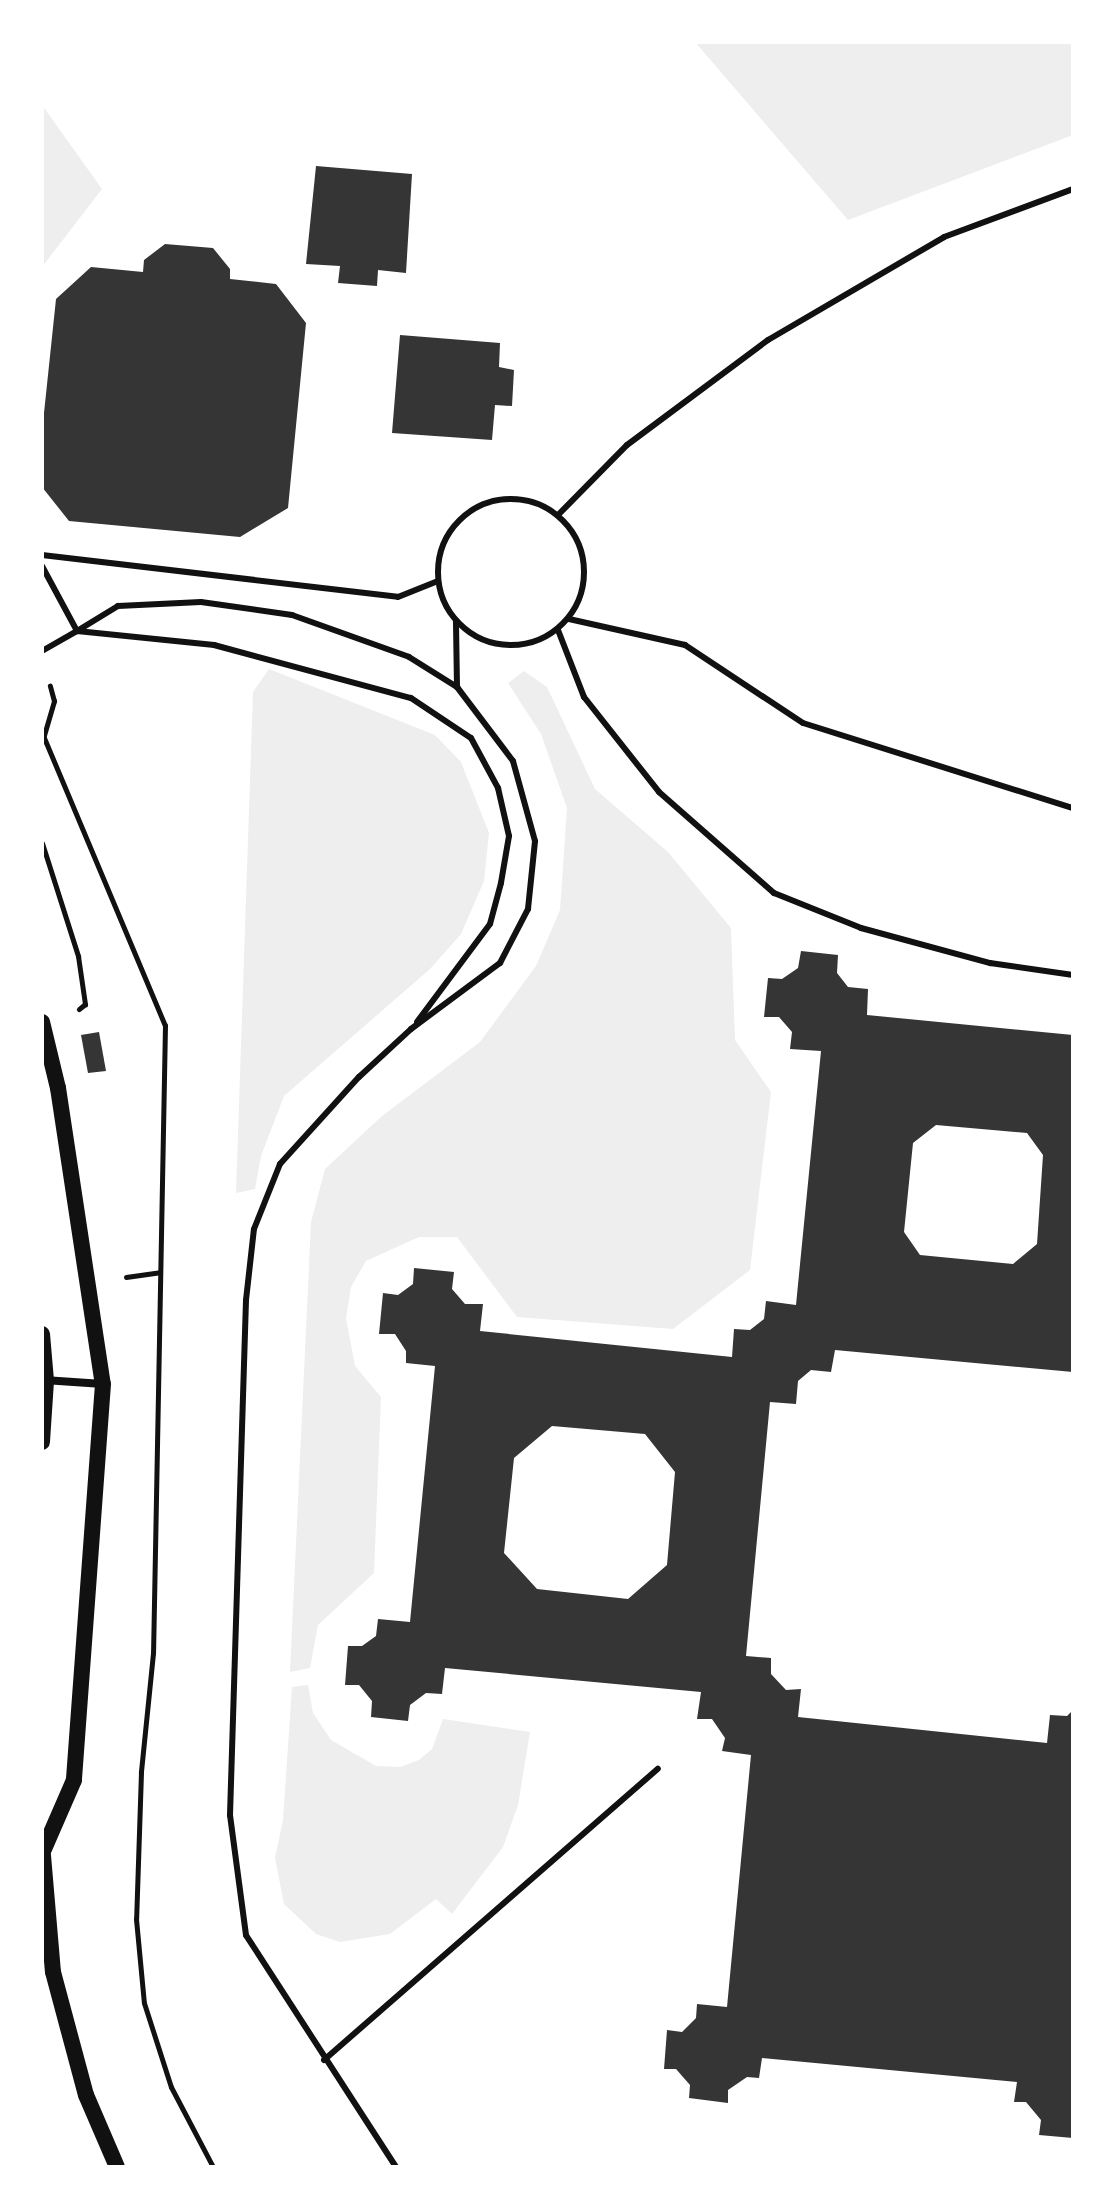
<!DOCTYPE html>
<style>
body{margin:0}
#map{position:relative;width:1115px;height:2209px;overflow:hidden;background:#fff;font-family:Inter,sans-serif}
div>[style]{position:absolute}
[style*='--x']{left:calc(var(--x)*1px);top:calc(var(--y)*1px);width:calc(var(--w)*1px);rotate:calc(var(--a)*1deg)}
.green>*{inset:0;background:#eee}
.building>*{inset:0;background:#353535}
.path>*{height:5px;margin:-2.5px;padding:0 2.5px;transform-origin:2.5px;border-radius:2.5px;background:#111}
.service>*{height:6px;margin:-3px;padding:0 3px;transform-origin:3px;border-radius:3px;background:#111}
.service>.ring{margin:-3px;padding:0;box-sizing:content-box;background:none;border:6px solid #111;border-radius:50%}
.minor>*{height:8px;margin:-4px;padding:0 4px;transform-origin:4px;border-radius:4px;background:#111}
.secondary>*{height:16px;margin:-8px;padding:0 8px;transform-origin:8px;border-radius:8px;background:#111}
span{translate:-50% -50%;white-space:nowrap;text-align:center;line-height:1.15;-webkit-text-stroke:6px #fff;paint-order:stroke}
.frame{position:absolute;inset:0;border:44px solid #fff;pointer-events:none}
</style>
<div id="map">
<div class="green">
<div style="clip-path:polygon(695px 42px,1073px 42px,1073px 135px,848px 220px)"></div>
<div style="clip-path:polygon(42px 105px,102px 189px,42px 267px)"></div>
<div style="clip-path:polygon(269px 669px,435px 735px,461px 762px,489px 833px,484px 881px,461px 934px,430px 969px,284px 1096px,261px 1156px,255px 1189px,236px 1193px,253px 692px)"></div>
<div style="clip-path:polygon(524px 671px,547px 687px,595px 789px,668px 852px,731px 928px,735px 1040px,771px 1092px,750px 1270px,673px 1329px,517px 1317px,457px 1237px,419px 1237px,366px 1261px,351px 1287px,346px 1318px,355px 1366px,381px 1397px,374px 1573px,318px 1625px,310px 1668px,290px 1672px,311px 1222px,325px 1169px,382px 1116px,480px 1042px,536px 966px,560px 910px,567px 808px,541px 734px,508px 683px)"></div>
<div style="clip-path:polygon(308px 1685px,313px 1713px,331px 1740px,376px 1766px,400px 1767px,419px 1760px,432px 1749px,443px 1719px,530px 1732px,518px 1805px,503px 1847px,452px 1914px,436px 1899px,390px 1934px,340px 1942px,316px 1934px,284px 1904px,275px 1858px,283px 1820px,292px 1687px)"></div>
</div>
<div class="building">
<div style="clip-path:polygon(316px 166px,412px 174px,406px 273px,378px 270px,377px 286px,338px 283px,340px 266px,306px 264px)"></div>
<div style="clip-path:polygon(165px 244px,213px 248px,230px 269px,230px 279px,276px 284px,306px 323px,288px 508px,240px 537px,69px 521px,42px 487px,42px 432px,56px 299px,91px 267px,143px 272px,144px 260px)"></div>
<div style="clip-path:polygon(400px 335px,500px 343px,499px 367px,514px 370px,512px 406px,495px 405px,492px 440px,392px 433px)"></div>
<div style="clip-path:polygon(evenodd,801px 951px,838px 955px,837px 973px,848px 987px,868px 989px,867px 1015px,1073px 1035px,1073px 1372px,835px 1350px,831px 1372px,811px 1370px,798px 1381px,796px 1404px,770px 1402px,746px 1656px,771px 1658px,771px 1674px,786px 1690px,801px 1689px,798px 1717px,1047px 1743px,1050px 1715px,1067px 1716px,1073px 1710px,1073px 2138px,1039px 2135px,1041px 2120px,1026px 2102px,1014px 2102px,1017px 2082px,762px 2058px,759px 2078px,747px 2077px,728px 2090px,728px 2103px,689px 2098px,690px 2085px,676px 2069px,664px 2069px,667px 2030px,682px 2032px,696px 2018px,697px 2004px,727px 2007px,751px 1755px,722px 1751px,725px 1738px,712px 1719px,697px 1719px,701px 1692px,445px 1668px,442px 1694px,426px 1693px,410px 1705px,408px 1721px,371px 1717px,372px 1701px,359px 1685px,345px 1685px,348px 1646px,362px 1646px,376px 1636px,378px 1619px,410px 1622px,435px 1366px,406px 1363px,406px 1351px,395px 1334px,379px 1334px,383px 1293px,398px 1295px,413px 1284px,414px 1268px,454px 1272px,452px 1289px,465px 1304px,483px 1304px,480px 1331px,732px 1357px,734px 1329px,750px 1330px,764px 1319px,766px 1301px,796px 1305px,821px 1051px,790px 1049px,792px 1032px,779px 1017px,764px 1017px,768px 978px,782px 979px,798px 968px,801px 951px,936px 1125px,1027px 1133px,1043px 1155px,1037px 1244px,1013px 1264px,920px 1255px,904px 1232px,913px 1143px,936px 1125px,801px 951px,552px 1426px,645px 1434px,675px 1472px,667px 1565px,628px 1599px,537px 1589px,504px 1553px,514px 1458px,552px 1426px)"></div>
<div style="clip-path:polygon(99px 1032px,106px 1071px,88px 1073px,81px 1035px)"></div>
</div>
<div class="path">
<div style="--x:42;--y:733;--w:317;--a:67.2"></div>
<div style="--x:165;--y:1025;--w:628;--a:91.09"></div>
<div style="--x:153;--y:1653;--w:120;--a:95.8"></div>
<div style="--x:141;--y:1772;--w:147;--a:91.9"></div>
<div style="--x:136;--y:1919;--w:84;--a:84.6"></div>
<div style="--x:144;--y:2003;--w:88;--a:72.2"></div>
<div style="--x:171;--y:2087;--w:90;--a:62.3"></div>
<div style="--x:42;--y:742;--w:43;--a:-73.7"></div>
<div style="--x:54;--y:701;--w:16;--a:-105"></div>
<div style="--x:42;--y:843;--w:119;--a:72.3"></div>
<div style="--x:78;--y:956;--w:49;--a:81.7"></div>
<div style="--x:85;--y:1004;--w:8;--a:140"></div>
<div style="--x:126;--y:1277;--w:34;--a:-8"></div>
</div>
<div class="service">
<div class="ring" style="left:438px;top:499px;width:140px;height:140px"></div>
<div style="--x:558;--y:515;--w:98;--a:-45.4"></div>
<div style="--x:627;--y:445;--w:176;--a:-36.7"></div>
<div style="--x:768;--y:340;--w:204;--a:-30.3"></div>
<div style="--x:944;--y:237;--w:138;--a:-20.4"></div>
<div style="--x:42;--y:555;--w:358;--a:6.7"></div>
<div style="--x:398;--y:597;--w:43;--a:-21.8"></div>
<div style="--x:42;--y:566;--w:74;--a:61.7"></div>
<div style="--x:77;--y:631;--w:48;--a:-31.4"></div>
<div style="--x:118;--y:606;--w:83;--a:-2.8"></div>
<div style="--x:201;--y:602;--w:92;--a:8.1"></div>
<div style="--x:292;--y:615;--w:124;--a:19.7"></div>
<div style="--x:409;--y:657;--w:57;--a:32"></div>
<div style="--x:569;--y:619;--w:119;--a:12.6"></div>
<div style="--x:685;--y:645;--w:141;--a:33.5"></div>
<div style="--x:803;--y:723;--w:283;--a:17.5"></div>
<div style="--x:558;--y:630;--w:72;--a:68.8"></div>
<div style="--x:584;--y:697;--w:121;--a:51.7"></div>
<div style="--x:659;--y:792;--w:153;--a:41.3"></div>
<div style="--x:774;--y:893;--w:94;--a:21.9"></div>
<div style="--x:861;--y:928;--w:134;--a:15.2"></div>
<div style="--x:990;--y:963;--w:84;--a:8.2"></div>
<div style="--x:42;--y:651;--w:40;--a:-29.7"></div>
<div style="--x:77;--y:631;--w:138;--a:5.8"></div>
<div style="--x:214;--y:645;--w:204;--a:15.1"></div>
<div style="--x:411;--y:698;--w:72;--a:33.7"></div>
<div style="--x:471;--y:738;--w:57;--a:61.6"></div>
<div style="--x:498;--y:788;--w:49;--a:77.1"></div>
<div style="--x:509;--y:836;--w:48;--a:99.7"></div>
<div style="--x:501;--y:883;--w:42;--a:105"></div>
<div style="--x:490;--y:924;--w:122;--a:126.7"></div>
<div style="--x:324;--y:2060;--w:443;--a:-41.1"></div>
<div style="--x:396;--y:2167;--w:276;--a:-122.9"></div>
<div style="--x:246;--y:1935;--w:121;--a:-97.6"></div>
<div style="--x:230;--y:1815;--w:515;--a:-88.22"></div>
<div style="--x:246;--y:1300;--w:71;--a:-83.6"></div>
<div style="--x:254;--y:1229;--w:70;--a:-68.2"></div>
<div style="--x:280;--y:1164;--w:118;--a:-47.8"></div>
<div style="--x:359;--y:1077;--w:71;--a:-42.7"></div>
<div style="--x:411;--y:1029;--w:111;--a:-36.6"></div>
<div style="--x:500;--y:963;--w:61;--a:-62.6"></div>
<div style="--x:528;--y:909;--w:68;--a:-84.1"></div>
<div style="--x:535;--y:841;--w:83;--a:-105.4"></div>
<div style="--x:513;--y:761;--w:93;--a:-127.1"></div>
<div style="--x:457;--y:687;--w:66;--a:-90.9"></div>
</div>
<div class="minor">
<div style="--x:44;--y:1380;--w:59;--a:3.9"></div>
</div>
<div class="secondary">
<div style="--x:42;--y:1022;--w:68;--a:76.4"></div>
<div style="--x:58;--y:1088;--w:299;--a:81.4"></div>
<div style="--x:103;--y:1384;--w:397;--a:94.2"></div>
<div style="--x:74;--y:1780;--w:75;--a:113.5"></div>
<div style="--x:42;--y:1334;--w:47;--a:85.1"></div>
<div style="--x:46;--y:1381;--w:61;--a:93.8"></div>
<div style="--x:42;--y:1844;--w:128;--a:85.1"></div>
<div style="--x:53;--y:1972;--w:127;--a:75"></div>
<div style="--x:86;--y:2095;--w:78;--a:66.7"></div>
</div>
<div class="frame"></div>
</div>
